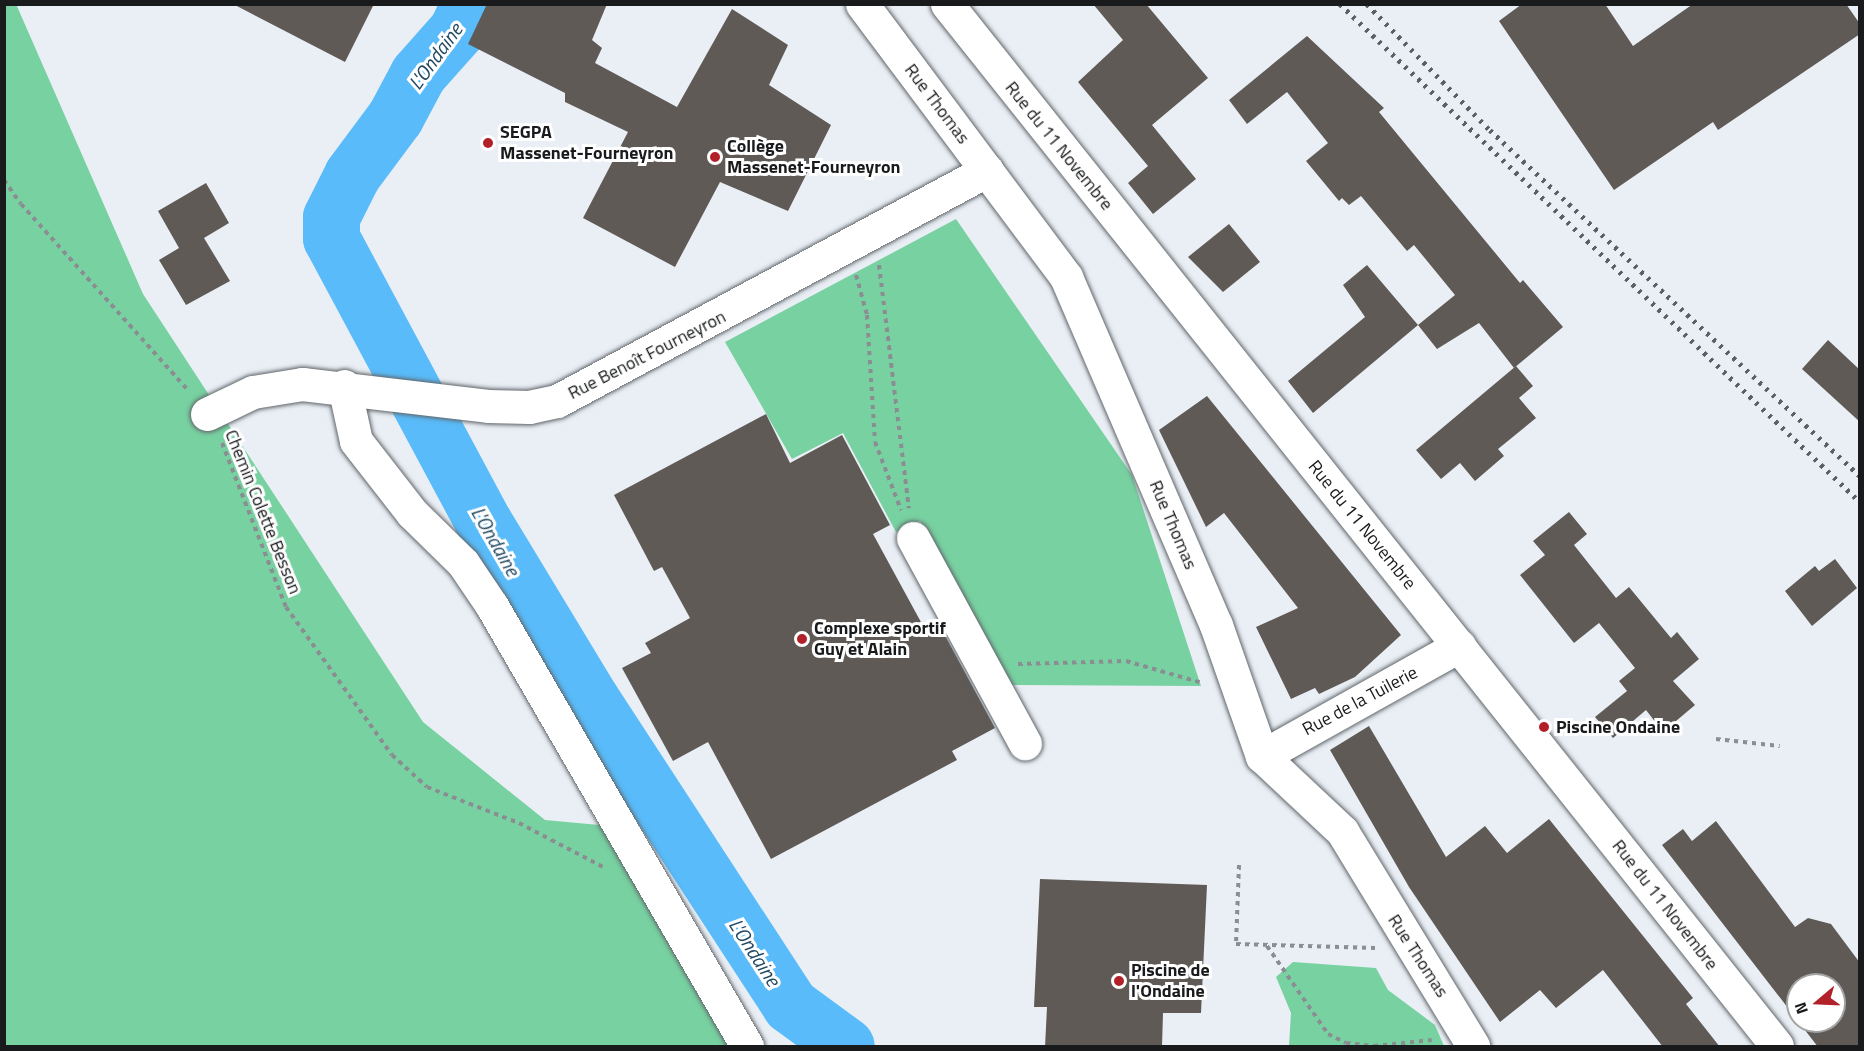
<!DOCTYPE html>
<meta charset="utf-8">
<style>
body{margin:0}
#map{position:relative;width:1864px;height:1051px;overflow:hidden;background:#e9eff5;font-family:"Titillium Web",sans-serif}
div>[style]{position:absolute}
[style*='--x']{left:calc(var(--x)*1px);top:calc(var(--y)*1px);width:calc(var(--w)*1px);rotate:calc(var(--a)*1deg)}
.green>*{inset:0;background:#78d1a1}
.river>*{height:57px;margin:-28.5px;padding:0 28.5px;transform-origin:28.5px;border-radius:28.5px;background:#59bbf9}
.building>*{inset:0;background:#5f5a56}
.path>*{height:4px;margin-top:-2px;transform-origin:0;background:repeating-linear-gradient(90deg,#8a8e92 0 4.5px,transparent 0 9px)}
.roads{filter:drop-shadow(0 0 2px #60666a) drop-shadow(0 0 2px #60666a)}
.minor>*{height:33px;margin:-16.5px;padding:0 16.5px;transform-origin:16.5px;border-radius:16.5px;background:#fff}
.major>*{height:33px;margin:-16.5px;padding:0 16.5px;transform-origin:16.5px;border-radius:16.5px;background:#fff}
.rail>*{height:4.5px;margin-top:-2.25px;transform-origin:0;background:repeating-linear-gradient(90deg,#5c6063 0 3px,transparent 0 9px)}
.dots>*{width:16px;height:16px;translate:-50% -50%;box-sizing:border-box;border:3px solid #fff;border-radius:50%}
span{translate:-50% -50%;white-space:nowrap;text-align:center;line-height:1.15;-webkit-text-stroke:6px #fff;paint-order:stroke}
.street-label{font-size:18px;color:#181a1c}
.poi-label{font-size:18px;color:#181a1c;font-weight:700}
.left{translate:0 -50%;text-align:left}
.water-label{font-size:20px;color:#214963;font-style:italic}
.frame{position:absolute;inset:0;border:6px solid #181a1c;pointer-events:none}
.north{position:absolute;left:1786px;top:973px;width:60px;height:60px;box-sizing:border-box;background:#fff;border:2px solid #a3a3a4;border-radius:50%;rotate:251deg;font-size:16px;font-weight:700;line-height:24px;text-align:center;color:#181a1c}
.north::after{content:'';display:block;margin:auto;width:21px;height:27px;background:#b2202a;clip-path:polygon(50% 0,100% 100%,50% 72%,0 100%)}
</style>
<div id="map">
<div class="green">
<div style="clip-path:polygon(16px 4px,143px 294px,423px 722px,545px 820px,610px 826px,741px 1046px,5px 1046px,4px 5px)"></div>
<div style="clip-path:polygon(956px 219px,1132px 475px,1201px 686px,1012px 685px,920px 521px,896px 532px,843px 433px,792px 459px,725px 342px)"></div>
<div style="clip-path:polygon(1293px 962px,1376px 968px,1388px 990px,1435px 1025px,1444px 1046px,1289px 1046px,1291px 1013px,1276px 977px)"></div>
</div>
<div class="river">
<div style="--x:469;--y:4;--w:29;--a:115"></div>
<div style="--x:457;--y:30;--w:59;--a:131.6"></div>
<div style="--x:418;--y:74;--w:49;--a:118.1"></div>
<div style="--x:395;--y:117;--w:72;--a:126.6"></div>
<div style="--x:352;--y:175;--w:47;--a:116.6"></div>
<div style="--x:331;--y:217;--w:21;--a:90"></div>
<div style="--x:331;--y:238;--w:323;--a:61.8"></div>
<div style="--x:484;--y:523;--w:208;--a:58.8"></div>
<div style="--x:592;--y:701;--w:363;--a:56.9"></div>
<div style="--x:790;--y:1005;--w:69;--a:36.2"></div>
</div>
<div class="building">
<div style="clip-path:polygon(233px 4px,374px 4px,345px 62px)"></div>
<div style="clip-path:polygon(487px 4px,607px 4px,592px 40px,602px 48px,595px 63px,677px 107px,732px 9px,788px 45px,769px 85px,831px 125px,788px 211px,720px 182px,675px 267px,583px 218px,628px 132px,565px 102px,565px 93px,468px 44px)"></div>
<div style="clip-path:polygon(1093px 4px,1146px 4px,1208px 78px,1152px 125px,1196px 179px,1153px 214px,1128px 183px,1148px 166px,1078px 82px,1123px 40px)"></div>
<div style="clip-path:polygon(1522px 4px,1605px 4px,1633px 46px,1693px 4px,1846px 4px,1860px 24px,1860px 34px,1718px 130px,1713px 122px,1614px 190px,1499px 21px)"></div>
<div style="clip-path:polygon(1307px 36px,1384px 108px,1379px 112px,1520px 283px,1523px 280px,1563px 327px,1514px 368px,1479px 323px,1437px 349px,1418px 325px,1313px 413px,1288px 381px,1365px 317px,1343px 285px,1367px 265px,1418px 325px,1455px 295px,1414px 245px,1407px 251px,1361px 196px,1349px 205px,1342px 198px,1339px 201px,1306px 161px,1328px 143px,1287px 92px,1247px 124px,1229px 100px)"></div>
<div style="clip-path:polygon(206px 183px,229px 223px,204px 238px,230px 281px,186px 305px,159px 260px,179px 248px,158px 211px)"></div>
<div style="clip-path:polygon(1229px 224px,1260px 262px,1223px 292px,1188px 257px)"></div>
<div style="clip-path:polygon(1828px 340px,1860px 370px,1860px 422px,1802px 369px)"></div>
<div style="clip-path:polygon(1516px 366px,1533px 386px,1519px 398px,1536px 418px,1498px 449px,1504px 456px,1475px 481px,1460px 463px,1441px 479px,1416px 450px)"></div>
<div style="clip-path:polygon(1207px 396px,1401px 635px,1355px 677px,1319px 694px,1315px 688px,1291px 699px,1256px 627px,1298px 608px,1224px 513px,1206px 527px,1159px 430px)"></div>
<div style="clip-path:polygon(766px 414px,790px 463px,842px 435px,890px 525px,873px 534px,928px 635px,941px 628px,995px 728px,952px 751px,957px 760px,771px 859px,708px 742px,673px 761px,622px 668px,651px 653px,645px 643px,690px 618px,662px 567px,654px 571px,614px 495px)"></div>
<div style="clip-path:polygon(1569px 512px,1587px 534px,1574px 545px,1616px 598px,1629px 587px,1671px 638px,1677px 632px,1699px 659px,1673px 681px,1695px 705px,1663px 732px,1646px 710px,1613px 738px,1595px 717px,1627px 691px,1619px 681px,1635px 668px,1599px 623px,1574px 643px,1520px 575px,1545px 555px,1533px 541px)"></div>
<div style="clip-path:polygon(1835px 559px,1857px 588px,1812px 626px,1785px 591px,1815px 566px,1819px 571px)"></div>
<div style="clip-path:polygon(1369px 726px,1446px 857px,1485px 826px,1507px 853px,1549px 819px,1693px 998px,1686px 1004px,1720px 1047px,1663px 1047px,1603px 970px,1556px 1008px,1540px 990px,1500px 1022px,1409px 887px,1330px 750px)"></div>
<div style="clip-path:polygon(1716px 821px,1795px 927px,1808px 918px,1831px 924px,1860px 963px,1860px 1047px,1818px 1047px,1798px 1021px,1834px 1021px,1834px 985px,1798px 985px,1798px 1021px,1662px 845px,1683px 829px,1692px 841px)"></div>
<div style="clip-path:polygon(1040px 879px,1207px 885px,1201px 1013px,1163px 1013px,1162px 1047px,1045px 1047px,1047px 1007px,1034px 1007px)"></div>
</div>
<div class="path">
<div style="--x:4;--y:180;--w:29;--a:55"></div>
<div style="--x:21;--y:204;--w:249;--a:48.1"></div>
<div style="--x:879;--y:265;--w:245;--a:83"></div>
<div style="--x:856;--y:275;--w:41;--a:74.6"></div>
<div style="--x:867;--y:315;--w:127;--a:86.4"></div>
<div style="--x:875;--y:442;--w:73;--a:69.1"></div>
<div style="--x:222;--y:443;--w:176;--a:68.7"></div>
<div style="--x:286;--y:607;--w:182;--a:54.4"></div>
<div style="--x:392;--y:755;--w:47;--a:42.4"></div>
<div style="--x:427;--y:787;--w:99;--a:21.4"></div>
<div style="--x:519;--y:823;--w:97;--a:27.6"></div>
<div style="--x:1018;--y:664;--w:108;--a:-1.6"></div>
<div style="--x:1126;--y:661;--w:79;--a:16.1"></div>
<div style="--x:1716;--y:739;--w:64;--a:6.2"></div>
<div style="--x:1239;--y:865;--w:79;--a:92.2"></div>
<div style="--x:1236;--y:944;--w:139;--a:1.6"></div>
<div style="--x:1267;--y:946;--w:107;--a:55.3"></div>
<div style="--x:1328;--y:1034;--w:20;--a:27"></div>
<div style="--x:1346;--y:1043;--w:28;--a:6"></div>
<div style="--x:1374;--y:1046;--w:58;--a:-5.9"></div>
</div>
<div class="roads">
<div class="minor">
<div style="--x:344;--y:386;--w:56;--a:77.7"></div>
<div style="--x:356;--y:441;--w:91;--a:52.1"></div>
<div style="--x:412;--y:513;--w:71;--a:44.4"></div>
<div style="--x:463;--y:563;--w:52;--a:56"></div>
<div style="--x:492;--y:606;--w:509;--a:59.91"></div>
<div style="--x:207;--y:414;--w:51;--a:-25.6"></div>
<div style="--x:253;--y:392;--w:50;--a:-9.3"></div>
<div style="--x:302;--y:384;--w:187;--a:6.7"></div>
<div style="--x:488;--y:406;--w:41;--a:1.4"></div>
<div style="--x:529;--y:407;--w:29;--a:-12"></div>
<div style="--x:557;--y:401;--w:488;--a:-28.2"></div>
<div style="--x:913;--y:538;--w:234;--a:61.4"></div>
<div style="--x:1262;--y:756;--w:226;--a:-29.2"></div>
</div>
<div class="major">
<div style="--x:862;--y:4;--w:341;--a:53.2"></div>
<div style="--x:1066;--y:277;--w:379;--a:66.7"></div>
<div style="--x:1216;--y:625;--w:139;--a:70.7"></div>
<div style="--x:1262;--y:756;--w:110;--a:43.2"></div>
<div style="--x:1342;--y:831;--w:252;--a:58.6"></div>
<div style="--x:947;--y:4;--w:1332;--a:51.46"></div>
</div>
</div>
<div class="rail">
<div style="--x:1340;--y:4;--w:720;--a:43.76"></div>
<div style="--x:1367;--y:4;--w:176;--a:45.7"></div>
<div style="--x:1490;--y:130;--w:507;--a:43.08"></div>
</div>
<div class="dots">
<div style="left:488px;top:143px;background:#b2202a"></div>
<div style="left:715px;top:157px;background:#b2202a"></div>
<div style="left:802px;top:639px;background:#b2202a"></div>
<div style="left:1544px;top:727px;background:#b2202a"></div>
<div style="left:1119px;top:981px;background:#b2202a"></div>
</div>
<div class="street-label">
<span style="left:937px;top:104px;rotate:53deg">Rue Thomas</span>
<span style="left:1059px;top:146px;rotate:51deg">Rue du 11 Novembre</span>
<span style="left:647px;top:355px;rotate:-27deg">Rue Benoît Fourneyron</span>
<span style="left:263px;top:512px;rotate:68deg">Chemin Colette Besson</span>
<span style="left:1173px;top:525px;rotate:67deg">Rue Thomas</span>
<span style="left:1362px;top:525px;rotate:51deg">Rue du 11 Novembre</span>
<span style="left:1360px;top:701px;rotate:-28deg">Rue de la Tuilerie</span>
<span style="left:1665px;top:905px;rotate:52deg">Rue du 11 Novembre</span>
<span style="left:1418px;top:956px;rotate:57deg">Rue Thomas</span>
</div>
<div class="poi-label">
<span class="left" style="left:500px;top:143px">SEGPA<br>Massenet-Fourneyron</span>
<span class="left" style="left:727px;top:157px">Collège<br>Massenet-Fourneyron</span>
<span class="left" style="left:814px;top:639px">Complexe sportif<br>Guy et Alain</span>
<span class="left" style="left:1556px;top:727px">Piscine Ondaine</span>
<span class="left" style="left:1131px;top:981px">Piscine de<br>l'Ondaine</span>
</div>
<div class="water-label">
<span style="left:435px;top:56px;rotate:-54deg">L'Ondaine</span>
<span style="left:496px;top:541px;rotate:60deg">L'Ondaine</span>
<span style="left:755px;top:952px;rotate:57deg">L'Ondaine</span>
</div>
<div class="frame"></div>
<div class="north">N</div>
</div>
